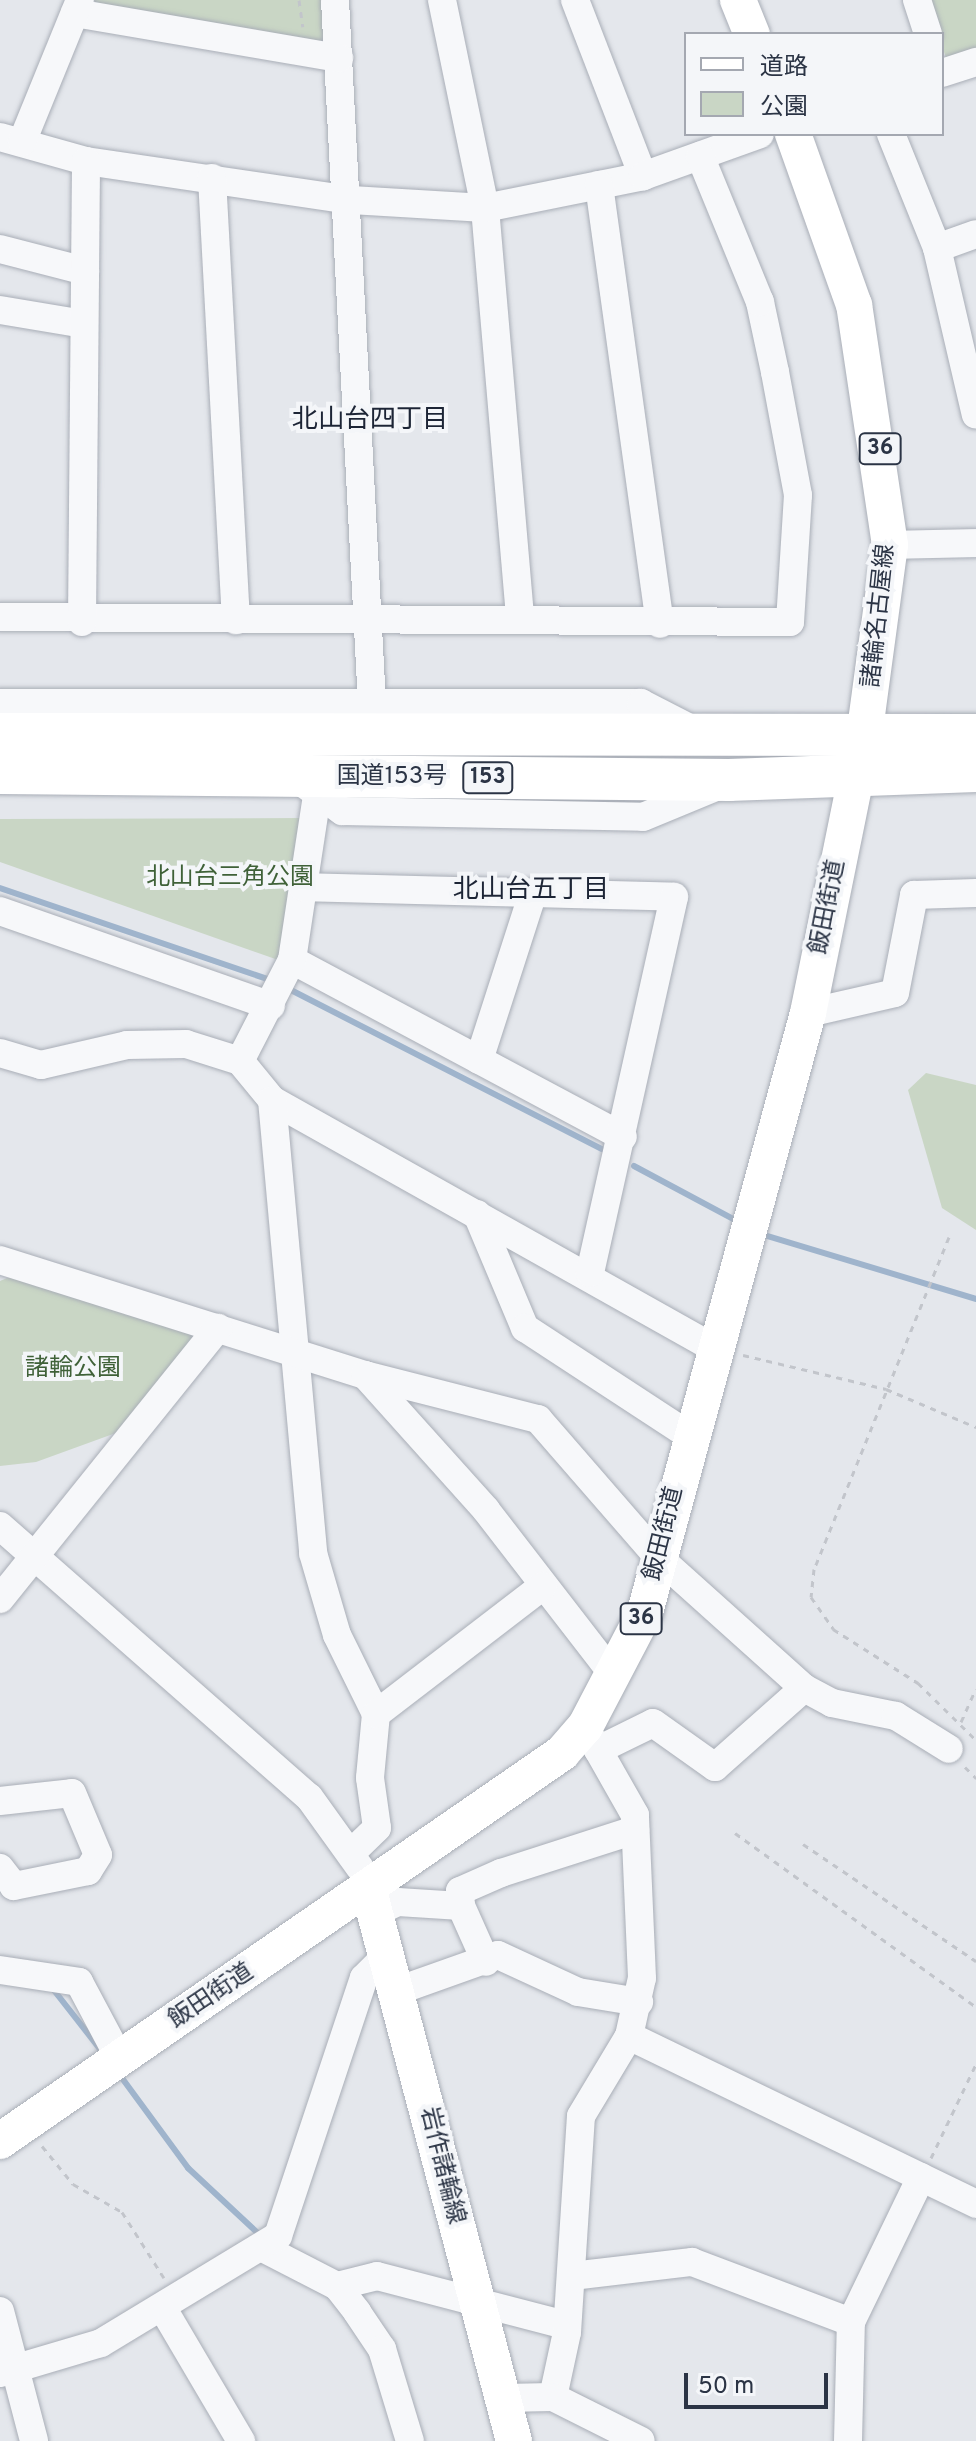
<!DOCTYPE html>
<meta charset="utf-8">
<style>
body{margin:0}
#map{position:relative;width:976px;height:2441px;overflow:hidden;background:#e4e7ec;font-family:Overpass,"Noto Sans JP",sans-serif}
div>[style]{position:absolute}
[style*='--x']{left:calc(var(--x)*1px);top:calc(var(--y)*1px);width:calc(var(--w)*1px);rotate:calc(var(--a)*1deg)}
.green>*{inset:0;background:#c9d6c5}
.stream>*{height:6px;margin:-3px;padding:0 3px;transform-origin:3px;border-radius:3px;background:#9fb4cc}
.path>*{height:3px;margin-top:-1.5px;transform-origin:0;background:repeating-linear-gradient(90deg,#c2c5cb 0 6px,transparent 0 12px)}
.roads{filter:drop-shadow(0 0 2px #a9aeb7) drop-shadow(0 0 2px #a9aeb7)}
.minor>*{height:28px;margin:-14px;padding:0 14px;transform-origin:14px;border-radius:14px;background:#f7f8fa}
.major>*{height:36px;margin:-18px;padding:0 18px;transform-origin:18px;border-radius:18px;background:#fff}
.highway>*{height:42px;margin:-21px;padding:0 21px;transform-origin:21px;border-radius:21px;background:#fff}
span{translate:-50% -50%;white-space:nowrap;text-align:center;line-height:1.15;-webkit-text-stroke:8px #f4f6f9;paint-order:stroke}
.shield-label span{padding:2px 6px;background:#f4f6f9;border:2px solid;border-radius:6px;-webkit-text-stroke-width:0}
.shield-label{font-size:22px;color:#2b3445;font-weight:700}
.street-label{font-size:24px;color:#2b3445}
.park-label{font-size:24px;color:#3f6138}
.neighbourhood-label{font-size:26px;color:#1d2536}
.legend{position:absolute;left:684px;top:32px;width:260px;height:104px;box-sizing:border-box;background:#f4f6f9;border:2px solid #a4a8b1;margin:0;padding:10px 14px;list-style:none;font-size:24px;color:#2b3445}
.legend li{display:flex;align-items:center;gap:16px;height:40px}
.legend b{width:40px;border:2px solid #a4a8b1}
.scale{position:absolute;left:684px;top:2373px;width:144px;height:36px;box-sizing:border-box;border:4px solid #2b3445;border-top:0;padding-left:10px;font-size:24px;line-height:28px;white-space:nowrap;color:#2b3445;-webkit-text-stroke:6px #f4f6f9;paint-order:stroke}
</style>
<div id="map">
<div class="green">
<div style="clip-path:polygon(90px 0,325px 0,330px 48px,86px 10px)"></div>
<div style="clip-path:polygon(925px 0,976px 0,976px 54px,948px 63px)"></div>
<div style="clip-path:polygon(303px 818px,281px 961px,0 862px,0 819px)"></div>
<div style="clip-path:polygon(926px 1073px,976px 1085px,976px 1230px,942px 1208px,908px 1090px)"></div>
<div style="clip-path:polygon(12px 1276px,206px 1333px,124px 1430px,36px 1462px,0 1466px,0 1281px)"></div>
</div>
<div class="stream">
<div style="--x:0;--y:888;--w:286;--a:18.8"></div>
<div style="--x:285;--y:987;--w:356;--a:27.1"></div>
<div style="--x:634;--y:1166;--w:117;--a:28.1"></div>
<div style="--x:761;--y:1234;--w:225;--a:16.8"></div>
<div style="--x:53;--y:1989;--w:76;--a:51.9"></div>
<div style="--x:119;--y:2074;--w:117;--a:53.7"></div>
<div style="--x:188;--y:2168;--w:100;--a:43"></div>
</div>
<div class="path">
<div style="--x:299;--y:0;--w:27;--a:82"></div>
<div style="--x:949;--y:1237;--w:358;--a:112.1"></div>
<div style="--x:814;--y:1569;--w:28;--a:96"></div>
<div style="--x:811;--y:1597;--w:39;--a:55"></div>
<div style="--x:833;--y:1629;--w:101;--a:32.4"></div>
<div style="--x:918;--y:1683;--w:81;--a:44.5"></div>
<div style="--x:743;--y:1355;--w:147;--a:13.4"></div>
<div style="--x:886;--y:1389;--w:98;--a:22.9"></div>
<div style="--x:961;--y:1722;--w:36;--a:-66"></div>
<div style="--x:965;--y:1767;--w:16;--a:45"></div>
<div style="--x:735;--y:1833;--w:297;--a:35.8"></div>
<div style="--x:803;--y:1844;--w:209;--a:34.1"></div>
<div style="--x:42;--y:2146;--w:49;--a:50.8"></div>
<div style="--x:73;--y:2184;--w:56;--a:29.7"></div>
<div style="--x:122;--y:2212;--w:78;--a:57.5"></div>
<div style="--x:931;--y:2158;--w:104;--a:-64.4"></div>
</div>
<div class="roads">
<div class="minor">
<div style="--x:335;--y:0;--w:704;--a:86.99"></div>
<div style="--x:442;--y:0;--w:212;--a:78.3"></div>
<div style="--x:485;--y:208;--w:412;--a:85.1"></div>
<div style="--x:575;--y:0;--w:189;--a:68.9"></div>
<div style="--x:917;--y:0;--w:36;--a:72"></div>
<div style="--x:75;--y:13;--w:268;--a:9.7"></div>
<div style="--x:942;--y:73;--w:36;--a:-18"></div>
<div style="--x:891;--y:134;--w:123;--a:68"></div>
<div style="--x:937;--y:248;--w:41;--a:-19.7"></div>
<div style="--x:0;--y:137;--w:89;--a:15.6"></div>
<div style="--x:86;--y:161;--w:268;--a:8.4"></div>
<div style="--x:351;--y:200;--w:134;--a:3.4"></div>
<div style="--x:485;--y:208;--w:161;--a:-11.4"></div>
<div style="--x:643;--y:176;--w:124;--a:-19.7"></div>
<div style="--x:22;--y:142;--w:153;--a:-67.8"></div>
<div style="--x:212;--y:178;--w:443;--a:86.9"></div>
<div style="--x:599;--y:185;--w:443;--a:82.1"></div>
<div style="--x:937;--y:248;--w:171;--a:76.9"></div>
<div style="--x:0;--y:249;--w:88;--a:14.5"></div>
<div style="--x:0;--y:310;--w:85;--a:9.5"></div>
<div style="--x:890;--y:545;--w:86;--a:-1.3"></div>
<div style="--x:0;--y:617;--w:790;--a:0.36"></div>
<div style="--x:790;--y:622;--w:127;--a:-86.4"></div>
<div style="--x:798;--y:495;--w:125;--a:-100.6"></div>
<div style="--x:775;--y:372;--w:72;--a:-102.1"></div>
<div style="--x:760;--y:302;--w:158;--a:-112.3"></div>
<div style="--x:82;--y:622;--w:461;--a:-89.5"></div>
<div style="--x:0;--y:703;--w:641;--a:0"></div>
<div style="--x:641;--y:703;--w:65;--a:27.3"></div>
<div style="--x:294;--y:777;--w:59;--a:35.3"></div>
<div style="--x:342;--y:811;--w:301;--a:1.1"></div>
<div style="--x:643;--y:817;--w:89;--a:-22.5"></div>
<div style="--x:303;--y:887;--w:93;--a:-81.3"></div>
<div style="--x:0;--y:911;--w:287;--a:19.3"></div>
<div style="--x:292;--y:960;--w:375;--a:28.1"></div>
<div style="--x:808;--y:1013;--w:89;--a:-12.9"></div>
<div style="--x:895;--y:993;--w:100;--a:-79"></div>
<div style="--x:914;--y:895;--w:62;--a:-1.8"></div>
<div style="--x:0;--y:1053;--w:43;--a:16.3"></div>
<div style="--x:41;--y:1065;--w:88;--a:-13.1"></div>
<div style="--x:127;--y:1045;--w:59;--a:-1"></div>
<div style="--x:186;--y:1044;--w:57;--a:17.5"></div>
<div style="--x:240;--y:1061;--w:50;--a:50.6"></div>
<div style="--x:272;--y:1100;--w:505;--a:29.31"></div>
<div style="--x:479;--y:1060;--w:176;--a:-72.1"></div>
<div style="--x:240;--y:1061;--w:114;--a:-62.8"></div>
<div style="--x:292;--y:960;--w:74;--a:-81.4"></div>
<div style="--x:303;--y:887;--w:371;--a:1.5"></div>
<div style="--x:674;--y:897;--w:385;--a:102.6"></div>
<div style="--x:272;--y:1100;--w:455;--a:84.8"></div>
<div style="--x:313;--y:1553;--w:85;--a:73.7"></div>
<div style="--x:337;--y:1635;--w:88;--a:63.7"></div>
<div style="--x:376;--y:1714;--w:64;--a:95.4"></div>
<div style="--x:370;--y:1778;--w:50;--a:82"></div>
<div style="--x:377;--y:1828;--w:33;--a:136"></div>
<div style="--x:477;--y:1214;--w:124;--a:67.2"></div>
<div style="--x:525;--y:1328;--w:197;--a:33.2"></div>
<div style="--x:0;--y:1260;--w:383;--a:17.5"></div>
<div style="--x:365;--y:1375;--w:179;--a:14.3"></div>
<div style="--x:538;--y:1419;--w:184;--a:49"></div>
<div style="--x:659;--y:1558;--w:195;--a:41.9"></div>
<div style="--x:804;--y:1688;--w:32;--a:28"></div>
<div style="--x:832;--y:1703;--w:65;--a:11.5"></div>
<div style="--x:896;--y:1716;--w:62;--a:31.9"></div>
<div style="--x:365;--y:1375;--w:181;--a:48.1"></div>
<div style="--x:486;--y:1510;--w:211;--a:52.3"></div>
<div style="--x:0;--y:1526;--w:411;--a:41.3"></div>
<div style="--x:309;--y:1797;--w:87;--a:54.3"></div>
<div style="--x:0;--y:1599;--w:348;--a:-51.2"></div>
<div style="--x:376;--y:1714;--w:210;--a:-37.5"></div>
<div style="--x:598;--y:1750;--w:61;--a:-26.1"></div>
<div style="--x:653;--y:1723;--w:76;--a:35.4"></div>
<div style="--x:715;--y:1767;--w:119;--a:-41.6"></div>
<div style="--x:0;--y:1801;--w:72;--a:-6.3"></div>
<div style="--x:72;--y:1793;--w:67;--a:67.2"></div>
<div style="--x:98;--y:1855;--w:19;--a:122"></div>
<div style="--x:88;--y:1871;--w:76;--a:168.5"></div>
<div style="--x:14;--y:1886;--w:23;--a:-128"></div>
<div style="--x:461;--y:1906;--w:15;--a:-94"></div>
<div style="--x:460;--y:1891;--w:45;--a:-23.7"></div>
<div style="--x:501;--y:1873;--w:141;--a:-17.8"></div>
<div style="--x:375;--y:1913;--w:25;--a:-26"></div>
<div style="--x:398;--y:1902;--w:63;--a:3.6"></div>
<div style="--x:461;--y:1906;--w:61;--a:65.9"></div>
<div style="--x:0;--y:1970;--w:80;--a:8.6"></div>
<div style="--x:79;--y:1982;--w:87;--a:62"></div>
<div style="--x:397;--y:1991;--w:107;--a:-19.6"></div>
<div style="--x:498;--y:1955;--w:88;--a:24.8"></div>
<div style="--x:578;--y:1992;--w:62;--a:9.3"></div>
<div style="--x:629;--y:2036;--w:386;--a:25.8"></div>
<div style="--x:263;--y:2248;--w:83;--a:27.2"></div>
<div style="--x:337;--y:2286;--w:33;--a:52"></div>
<div style="--x:357;--y:2312;--w:45;--a:56"></div>
<div style="--x:382;--y:2349;--w:96;--a:73.1"></div>
<div style="--x:572;--y:2276;--w:121;--a:-6.7"></div>
<div style="--x:692;--y:2262;--w:170;--a:20.7"></div>
<div style="--x:337;--y:2286;--w:41;--a:-14"></div>
<div style="--x:377;--y:2276;--w:194;--a:14.6"></div>
<div style="--x:162;--y:2307;--w:156;--a:59.5"></div>
<div style="--x:0;--y:2311;--w:134;--a:75.3"></div>
<div style="--x:0;--y:2373;--w:105;--a:-16.5"></div>
<div style="--x:101;--y:2343;--w:207;--a:-31.2"></div>
<div style="--x:278;--y:2236;--w:272;--a:-71.6"></div>
<div style="--x:364;--y:1978;--w:34;--a:-45"></div>
<div style="--x:553;--y:2397;--w:66;--a:-77.8"></div>
<div style="--x:567;--y:2332;--w:216;--a:-86.3"></div>
<div style="--x:581;--y:2116;--w:93;--a:-59"></div>
<div style="--x:629;--y:2036;--w:59;--a:-77.4"></div>
<div style="--x:642;--y:1978;--w:163;--a:-92.5"></div>
<div style="--x:635;--y:1815;--w:101;--a:-119.6"></div>
<div style="--x:502;--y:2398;--w:51;--a:-1.1"></div>
<div style="--x:553;--y:2397;--w:98;--a:26.6"></div>
<div style="--x:848;--y:2441;--w:119;--a:-88.6"></div>
<div style="--x:851;--y:2322;--w:161;--a:-64.2"></div>
</div>
<div class="major">
<div style="--x:738;--y:0;--w:37;--a:68"></div>
<div style="--x:369;--y:1891;--w:569;--a:75.23"></div>
<div style="--x:0;--y:2141;--w:683;--a:-34.62"></div>
<div style="--x:562;--y:1753;--w:35;--a:-49"></div>
<div style="--x:585;--y:1727;--w:130;--a:-62.4"></div>
<div style="--x:645;--y:1612;--w:621;--a:-74.78"></div>
<div style="--x:808;--y:1013;--w:282;--a:-78.5"></div>
<div style="--x:864;--y:737;--w:194;--a:-82.3"></div>
<div style="--x:890;--y:545;--w:243;--a:-98.5"></div>
<div style="--x:854;--y:305;--w:182;--a:-109.6"></div>
</div>
<div class="highway">
<div style="--x:0;--y:734;--w:976;--a:0.06"></div>
<div style="--x:0;--y:773;--w:729;--a:0.55"></div>
<div style="--x:729;--y:780;--w:247;--a:-2.1"></div>
</div>
</div>
<div class="shield-label">
<span style="left:880px;top:449px">36</span>
<span style="left:488px;top:778px">153</span>
<span style="left:641px;top:1619px">36</span>
</div>
<div class="street-label">
<span style="left:880px;top:616px;rotate:-84deg">諸輪名古屋線</span>
<span style="left:392px;top:778px">国道153号</span>
<span style="left:829px;top:907px;rotate:-79deg">飯田街道</span>
<span style="left:665px;top:1534px;rotate:-76deg">飯田街道</span>
<span style="left:212px;top:1997px;rotate:-34deg">飯田街道</span>
<span style="left:441px;top:2166px;rotate:76deg">岩作諸輪線</span>
</div>
<div class="park-label">
<span style="left:230px;top:879px">北山台三角公園</span>
<span style="left:73px;top:1370px">諸輪公園</span>
</div>
<div class="neighbourhood-label">
<span style="left:370px;top:421px">北山台四丁目</span>
<span style="left:531px;top:891px">北山台五丁目</span>
</div>
<ul class="legend">
<li><b style="height:10px;background:#fff"></b>道路</li>
<li><b style="height:22px;background:#c9d6c5"></b>公園</li>
</ul>
<div class="scale">50 m</div>
</div>
